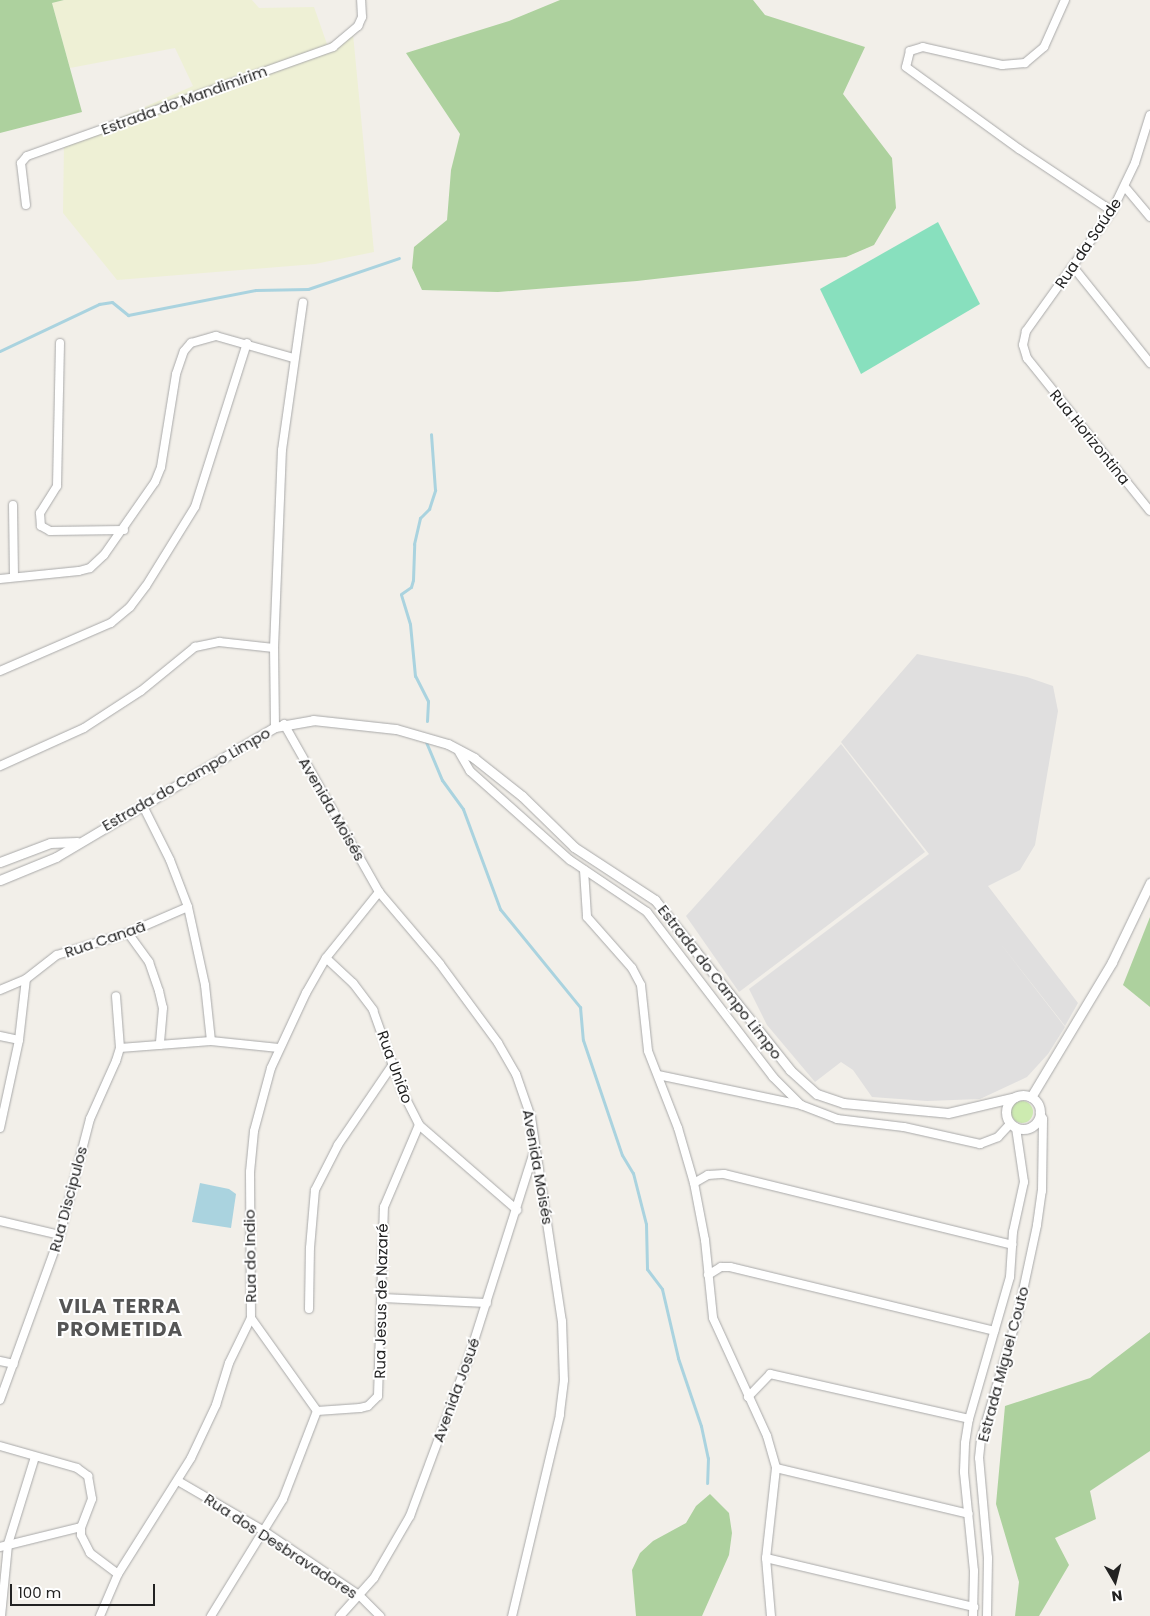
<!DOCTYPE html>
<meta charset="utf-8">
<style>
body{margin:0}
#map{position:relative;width:1150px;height:1616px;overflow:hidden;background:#f2efe9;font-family:Poppins,sans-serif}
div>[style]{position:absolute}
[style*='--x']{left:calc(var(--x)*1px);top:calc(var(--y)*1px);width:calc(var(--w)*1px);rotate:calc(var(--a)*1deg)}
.residential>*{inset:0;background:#e0dfdf}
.farmland>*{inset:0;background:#eef0d5}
.grass>*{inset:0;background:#cdebb0}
.round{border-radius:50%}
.forest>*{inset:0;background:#add19e}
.pitch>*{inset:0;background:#88e0be}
.water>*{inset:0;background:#aad3df}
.stream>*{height:3px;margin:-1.5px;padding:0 1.5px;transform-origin:1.5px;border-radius:1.5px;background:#aad3df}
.roads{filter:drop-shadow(0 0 1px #a9a9a9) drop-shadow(0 0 1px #a9a9a9)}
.minor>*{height:8px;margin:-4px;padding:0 4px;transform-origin:4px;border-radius:4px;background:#fff}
.tertiary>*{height:9px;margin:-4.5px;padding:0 4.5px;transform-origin:4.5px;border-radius:4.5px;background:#fff}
.tertiary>.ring{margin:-4.5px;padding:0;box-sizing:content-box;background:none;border:9px solid #fff;border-radius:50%}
span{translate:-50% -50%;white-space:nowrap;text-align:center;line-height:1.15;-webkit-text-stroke:4px #fff;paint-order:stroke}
.street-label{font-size:15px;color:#222}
.district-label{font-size:20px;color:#555;font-weight:700;letter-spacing:1px}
.north{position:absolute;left:1090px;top:1556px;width:50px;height:50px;-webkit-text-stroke:4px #fff;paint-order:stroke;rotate:172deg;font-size:14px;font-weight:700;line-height:20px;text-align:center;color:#222}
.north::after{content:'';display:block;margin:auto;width:18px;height:22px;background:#222;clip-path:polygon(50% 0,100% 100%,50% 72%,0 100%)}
.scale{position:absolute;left:10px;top:1584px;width:145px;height:22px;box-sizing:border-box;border:2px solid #222;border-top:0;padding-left:6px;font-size:15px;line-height:18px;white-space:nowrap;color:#222;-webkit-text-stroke:4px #fff;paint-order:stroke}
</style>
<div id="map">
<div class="residential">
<div style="clip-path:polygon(917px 654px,1027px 677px,1053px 686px,1058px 711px,1035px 845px,1020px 870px,988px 886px,1078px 1003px,1065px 1026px,1000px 943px,1065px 1027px,1048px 1054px,1027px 1077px,980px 1099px,927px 1101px,872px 1097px,853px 1070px,841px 1062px,815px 1082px,767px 1025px,749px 989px,929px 854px,841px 742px)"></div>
<div style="clip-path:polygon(841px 744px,925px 852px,739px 992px,686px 916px)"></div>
</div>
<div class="farmland">
<div style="clip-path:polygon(64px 0,252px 0,259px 8px,314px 7px,327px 44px,353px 34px,374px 252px,315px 264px,117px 280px,63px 213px,64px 142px,193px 86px,175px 48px,70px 68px,52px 3px)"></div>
</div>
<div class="grass">
<div class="round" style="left:1011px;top:1101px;width:22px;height:22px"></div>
</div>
<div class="forest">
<div style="clip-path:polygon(0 0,64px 0,52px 3px,82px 112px,0 133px)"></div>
<div style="clip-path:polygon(560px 0,753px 0,765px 15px,865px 47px,843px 94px,892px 158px,896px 208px,874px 245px,846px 257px,637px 281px,498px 292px,422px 290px,412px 268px,414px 247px,447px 220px,451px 170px,460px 134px,406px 53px,509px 21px)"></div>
<div style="clip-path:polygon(1150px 917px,1150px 1007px,1123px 985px)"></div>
<div style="clip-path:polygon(1150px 1332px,1150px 1451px,1090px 1491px,1096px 1519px,1055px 1538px,1069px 1565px,1039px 1616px,1015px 1616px,1019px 1582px,996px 1504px,1005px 1406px,1090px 1378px)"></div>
<div style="clip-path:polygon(710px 1494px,729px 1513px,732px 1533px,729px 1555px,702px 1616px,636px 1616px,632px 1570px,640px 1553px,653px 1541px,686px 1523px,696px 1506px)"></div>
</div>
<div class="pitch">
<div style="clip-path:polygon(938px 222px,980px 304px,861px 374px,820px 289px)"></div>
</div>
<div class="water">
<div style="clip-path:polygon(200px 1183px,229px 1189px,236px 1194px,231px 1228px,192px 1222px)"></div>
</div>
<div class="stream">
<div style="--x:0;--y:351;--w:110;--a:-25.4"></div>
<div style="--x:99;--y:304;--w:13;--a:-9"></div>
<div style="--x:112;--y:302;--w:21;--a:39"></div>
<div style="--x:128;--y:315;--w:130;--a:-11.1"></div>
<div style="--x:256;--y:290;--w:52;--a:-1.1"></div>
<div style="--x:308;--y:289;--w:96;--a:-18.8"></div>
<div style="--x:427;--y:721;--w:20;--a:-87"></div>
<div style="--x:428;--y:701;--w:28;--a:-117"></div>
<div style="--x:415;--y:676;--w:52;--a:-95.5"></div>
<div style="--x:410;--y:624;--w:31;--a:-107"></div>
<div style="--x:401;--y:594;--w:12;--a:-35"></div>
<div style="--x:411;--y:587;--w:7;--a:-74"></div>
<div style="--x:413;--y:580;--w:36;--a:-88"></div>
<div style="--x:414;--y:544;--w:27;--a:-77"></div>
<div style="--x:420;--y:518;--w:13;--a:-45"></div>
<div style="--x:429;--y:509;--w:20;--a:-72"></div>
<div style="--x:435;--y:490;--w:56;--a:-94.1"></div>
<div style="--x:426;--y:742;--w:41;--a:67.2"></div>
<div style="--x:442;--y:780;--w:36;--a:54"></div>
<div style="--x:463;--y:809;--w:107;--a:69.7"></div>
<div style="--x:500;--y:909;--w:127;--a:50.8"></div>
<div style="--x:580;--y:1007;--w:33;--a:85"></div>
<div style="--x:583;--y:1040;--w:121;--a:71.3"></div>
<div style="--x:622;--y:1155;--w:21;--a:59"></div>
<div style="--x:633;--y:1173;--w:53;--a:75.7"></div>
<div style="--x:646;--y:1224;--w:45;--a:88.7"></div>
<div style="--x:647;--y:1269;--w:25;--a:53"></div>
<div style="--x:662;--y:1289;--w:71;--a:76.9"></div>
<div style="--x:678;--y:1358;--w:72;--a:71.3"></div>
<div style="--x:701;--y:1426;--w:33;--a:78"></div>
<div style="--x:708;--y:1458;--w:25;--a:92"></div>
</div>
<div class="roads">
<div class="minor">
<div style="--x:1065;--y:0;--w:51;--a:114.1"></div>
<div style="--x:1044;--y:47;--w:25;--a:140"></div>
<div style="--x:1025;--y:63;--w:23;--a:175"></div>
<div style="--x:1002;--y:65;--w:81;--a:-167.2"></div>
<div style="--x:923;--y:47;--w:14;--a:163"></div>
<div style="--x:910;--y:51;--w:16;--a:104"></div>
<div style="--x:906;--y:67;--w:140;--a:36"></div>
<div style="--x:1019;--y:149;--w:112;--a:33.7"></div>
<div style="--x:1150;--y:115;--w:50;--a:107.4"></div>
<div style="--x:1135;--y:163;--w:53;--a:115.6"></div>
<div style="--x:1112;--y:211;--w:148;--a:125.6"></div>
<div style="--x:1026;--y:331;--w:14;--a:102"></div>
<div style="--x:1023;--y:345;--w:14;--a:73"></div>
<div style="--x:1027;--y:358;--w:196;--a:51.2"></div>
<div style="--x:1125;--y:187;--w:39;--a:50"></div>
<div style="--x:26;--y:205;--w:42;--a:-96.8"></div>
<div style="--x:21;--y:163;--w:9;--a:-49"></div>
<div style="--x:27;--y:156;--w:325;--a:-19.6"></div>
<div style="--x:333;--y:47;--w:33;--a:-40"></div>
<div style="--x:358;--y:26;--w:10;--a:-66"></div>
<div style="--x:362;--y:17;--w:17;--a:-93"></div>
<div style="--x:1074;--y:268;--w:122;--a:51.3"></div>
<div style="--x:60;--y:343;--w:143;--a:91.2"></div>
<div style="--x:57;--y:486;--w:32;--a:122"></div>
<div style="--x:40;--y:513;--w:13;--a:86"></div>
<div style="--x:41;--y:526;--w:10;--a:29"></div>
<div style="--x:50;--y:531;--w:74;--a:-0.8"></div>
<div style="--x:13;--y:505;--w:71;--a:89.2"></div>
<div style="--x:0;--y:579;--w:79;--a:-5.8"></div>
<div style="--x:79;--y:571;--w:11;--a:-15"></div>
<div style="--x:90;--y:568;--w:19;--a:-43"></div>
<div style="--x:104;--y:555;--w:89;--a:-55.1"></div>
<div style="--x:155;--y:482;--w:16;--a:-68"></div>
<div style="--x:161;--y:467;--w:94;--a:-80.8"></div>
<div style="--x:176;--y:374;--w:24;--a:-71"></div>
<div style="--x:184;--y:351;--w:11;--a:-49"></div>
<div style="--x:191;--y:343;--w:26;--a:-16"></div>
<div style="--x:216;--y:336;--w:80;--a:15.9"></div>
<div style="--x:0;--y:671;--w:121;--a:-23.4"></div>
<div style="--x:111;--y:623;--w:25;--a:-40"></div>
<div style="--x:130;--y:607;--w:26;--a:-53"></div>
<div style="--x:146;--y:586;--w:93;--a:-58.2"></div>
<div style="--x:195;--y:507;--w:172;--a:-72.4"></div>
<div style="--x:284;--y:724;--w:193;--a:60.5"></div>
<div style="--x:379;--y:892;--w:94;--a:49.7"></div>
<div style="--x:440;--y:964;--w:98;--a:53.7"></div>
<div style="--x:498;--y:1043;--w:36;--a:60"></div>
<div style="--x:516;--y:1074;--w:46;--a:70.8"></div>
<div style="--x:531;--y:1117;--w:206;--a:81.4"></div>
<div style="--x:562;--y:1321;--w:59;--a:88.1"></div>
<div style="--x:564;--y:1380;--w:35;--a:97"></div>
<div style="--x:560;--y:1415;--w:207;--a:103.4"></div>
<div style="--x:275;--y:727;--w:79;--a:-90.7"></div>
<div style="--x:274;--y:648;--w:198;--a:-87.7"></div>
<div style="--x:282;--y:450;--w:149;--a:-81.9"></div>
<div style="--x:459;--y:752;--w:22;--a:60"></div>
<div style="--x:470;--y:771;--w:134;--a:41.7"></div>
<div style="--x:570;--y:860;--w:93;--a:34"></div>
<div style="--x:647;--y:912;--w:208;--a:52.6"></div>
<div style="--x:773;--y:1077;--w:40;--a:45"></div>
<div style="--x:801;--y:1105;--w:39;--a:21"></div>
<div style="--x:837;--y:1119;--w:67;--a:6.8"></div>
<div style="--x:904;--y:1127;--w:78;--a:12.6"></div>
<div style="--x:980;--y:1144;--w:19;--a:-21"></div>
<div style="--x:998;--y:1137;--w:18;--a:-47"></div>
<div style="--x:0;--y:766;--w:92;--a:-24.3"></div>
<div style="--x:84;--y:728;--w:68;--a:-33"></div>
<div style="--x:141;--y:691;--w:70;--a:-39.2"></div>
<div style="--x:195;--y:647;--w:25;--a:-12"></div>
<div style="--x:219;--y:642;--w:55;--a:6.2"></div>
<div style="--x:143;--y:806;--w:60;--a:63.4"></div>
<div style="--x:170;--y:860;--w:50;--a:69"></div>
<div style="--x:188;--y:907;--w:80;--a:77.7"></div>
<div style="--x:205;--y:985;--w:56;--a:83.9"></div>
<div style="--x:584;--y:870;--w:47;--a:86.3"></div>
<div style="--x:587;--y:917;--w:68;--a:48.6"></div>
<div style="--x:632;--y:968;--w:19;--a:62"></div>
<div style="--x:641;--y:985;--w:66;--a:83.9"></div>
<div style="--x:648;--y:1051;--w:83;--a:68.7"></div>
<div style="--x:678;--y:1128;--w:57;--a:73.8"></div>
<div style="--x:694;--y:1183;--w:58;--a:79.1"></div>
<div style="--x:705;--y:1240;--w:78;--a:84.1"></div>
<div style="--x:713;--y:1318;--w:130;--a:65.4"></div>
<div style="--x:767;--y:1436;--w:33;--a:74"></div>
<div style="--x:776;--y:1468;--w:91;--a:96.3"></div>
<div style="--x:766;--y:1558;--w:58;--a:85.1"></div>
<div style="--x:128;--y:933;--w:36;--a:54"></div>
<div style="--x:149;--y:962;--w:31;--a:71"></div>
<div style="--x:159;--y:991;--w:17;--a:77"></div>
<div style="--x:163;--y:1008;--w:37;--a:95"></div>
<div style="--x:326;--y:958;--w:37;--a:43"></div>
<div style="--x:353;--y:983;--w:34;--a:53"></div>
<div style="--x:373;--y:1010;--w:86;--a:70.3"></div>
<div style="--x:402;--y:1091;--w:38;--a:63"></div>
<div style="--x:419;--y:1125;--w:130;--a:40.9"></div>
<div style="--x:0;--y:990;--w:28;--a:-23"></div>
<div style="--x:26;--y:979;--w:39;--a:-38"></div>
<div style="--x:57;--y:955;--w:74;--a:-17.2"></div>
<div style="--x:128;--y:933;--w:65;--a:-23.4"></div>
<div style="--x:0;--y:1036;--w:19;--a:12"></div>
<div style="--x:120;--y:1048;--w:91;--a:-4.4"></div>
<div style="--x:211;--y:1041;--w:68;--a:5.9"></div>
<div style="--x:658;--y:1075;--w:146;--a:11.8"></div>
<div style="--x:0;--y:1128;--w:90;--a:-77.8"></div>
<div style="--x:19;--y:1040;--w:61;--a:-83.5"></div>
<div style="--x:694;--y:1183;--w:16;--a:-30"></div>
<div style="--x:708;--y:1175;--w:16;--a:-4"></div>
<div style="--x:724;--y:1174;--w:297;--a:13.8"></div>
<div style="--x:0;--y:1221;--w:62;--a:13.1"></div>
<div style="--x:708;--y:1275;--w:15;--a:-32"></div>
<div style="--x:721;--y:1267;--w:9;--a:0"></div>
<div style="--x:730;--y:1267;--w:272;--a:13.6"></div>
<div style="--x:382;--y:1298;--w:105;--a:2.7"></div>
<div style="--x:309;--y:1309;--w:61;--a:-89.1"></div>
<div style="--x:310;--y:1248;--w:58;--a:-85.1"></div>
<div style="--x:315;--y:1190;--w:51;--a:-62.9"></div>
<div style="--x:338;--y:1145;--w:98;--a:-55.8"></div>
<div style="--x:251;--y:1318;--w:114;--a:54.6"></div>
<div style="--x:0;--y:1361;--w:14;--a:12"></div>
<div style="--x:748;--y:1397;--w:32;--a:-46"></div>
<div style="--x:770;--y:1374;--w:204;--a:12.7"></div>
<div style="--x:0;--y:1400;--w:176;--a:-70"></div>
<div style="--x:60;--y:1235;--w:120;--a:-75.5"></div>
<div style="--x:90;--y:1119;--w:64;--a:-65.9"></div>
<div style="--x:116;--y:1061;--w:14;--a:-73"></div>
<div style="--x:120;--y:1048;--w:52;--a:-94.4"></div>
<div style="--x:317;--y:1411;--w:43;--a:-4"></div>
<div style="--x:360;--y:1408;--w:8;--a:-14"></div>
<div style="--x:368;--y:1406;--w:14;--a:-45"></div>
<div style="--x:378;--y:1396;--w:189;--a:-88.2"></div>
<div style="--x:384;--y:1207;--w:89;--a:-66.9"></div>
<div style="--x:0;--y:1446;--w:80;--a:15.9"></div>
<div style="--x:77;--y:1468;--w:14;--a:36"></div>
<div style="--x:88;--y:1476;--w:23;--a:80"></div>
<div style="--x:92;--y:1499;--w:30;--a:111"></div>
<div style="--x:81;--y:1527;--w:8;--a:90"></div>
<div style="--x:81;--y:1535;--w:20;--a:63"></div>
<div style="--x:90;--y:1553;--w:35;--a:37"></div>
<div style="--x:776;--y:1468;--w:198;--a:13.4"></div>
<div style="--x:178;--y:1481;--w:99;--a:30.2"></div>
<div style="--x:264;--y:1531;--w:115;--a:34"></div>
<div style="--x:359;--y:1595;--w:30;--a:45"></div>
<div style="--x:0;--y:1547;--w:83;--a:-13.9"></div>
<div style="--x:766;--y:1558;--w:214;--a:13.3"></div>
<div style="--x:1;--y:1616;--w:72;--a:-84.4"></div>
<div style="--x:8;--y:1544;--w:91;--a:-72.8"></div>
<div style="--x:100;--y:1616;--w:46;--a:-66.8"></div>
<div style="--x:118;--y:1574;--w:137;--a:-57.8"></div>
<div style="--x:191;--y:1458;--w:59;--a:-64.7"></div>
<div style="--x:216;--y:1405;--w:44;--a:-72.8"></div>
<div style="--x:229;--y:1363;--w:50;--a:-63.9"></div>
<div style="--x:251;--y:1318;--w:146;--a:-90.4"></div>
<div style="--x:250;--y:1172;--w:41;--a:-84.4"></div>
<div style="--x:254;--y:1131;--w:65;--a:-74.9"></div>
<div style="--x:271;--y:1068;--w:83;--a:-65"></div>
<div style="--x:306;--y:993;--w:40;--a:-60.3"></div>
<div style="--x:326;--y:958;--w:85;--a:-51.2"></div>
<div style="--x:211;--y:1616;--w:137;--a:-58.4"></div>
<div style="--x:283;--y:1499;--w:94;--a:-68.9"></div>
<div style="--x:340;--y:1616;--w:51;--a:-48.2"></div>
<div style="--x:374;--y:1578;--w:72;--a:-59.9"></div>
<div style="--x:410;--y:1516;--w:163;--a:-69.6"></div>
<div style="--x:467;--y:1363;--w:225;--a:-72.4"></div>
<div style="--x:973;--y:1616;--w:45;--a:-88.7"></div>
<div style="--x:974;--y:1571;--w:100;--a:-95.8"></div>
<div style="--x:964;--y:1472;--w:29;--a:-88"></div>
<div style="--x:965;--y:1443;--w:24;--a:-81"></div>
<div style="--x:969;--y:1419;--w:148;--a:-73.9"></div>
<div style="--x:1010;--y:1277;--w:45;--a:-86.2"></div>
<div style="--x:1013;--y:1232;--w:51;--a:-77.6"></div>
<div style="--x:1024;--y:1182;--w:55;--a:-98.4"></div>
<div style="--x:987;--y:1616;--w:58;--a:-89"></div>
<div style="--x:988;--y:1558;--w:100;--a:-95.1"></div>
<div style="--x:979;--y:1458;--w:19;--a:-84"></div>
<div style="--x:981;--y:1439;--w:130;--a:-73.5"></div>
<div style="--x:1018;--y:1314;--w:91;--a:-77.9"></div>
<div style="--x:1037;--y:1225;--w:34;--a:-82"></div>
<div style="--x:1042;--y:1191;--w:72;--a:-89.2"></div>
<div style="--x:1043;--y:1119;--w:7;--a:-117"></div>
</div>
<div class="tertiary">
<div style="--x:0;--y:862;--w:53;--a:-20.8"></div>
<div style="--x:50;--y:843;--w:27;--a:-2"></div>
<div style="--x:0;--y:880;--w:61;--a:-22.3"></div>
<div style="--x:56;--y:857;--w:255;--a:-30.7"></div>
<div style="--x:275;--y:727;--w:39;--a:-10"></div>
<div style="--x:313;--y:720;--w:83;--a:6.2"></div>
<div style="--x:396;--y:729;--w:54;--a:16.1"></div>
<div style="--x:448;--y:744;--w:30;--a:28"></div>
<div style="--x:474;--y:758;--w:61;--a:38.4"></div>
<div style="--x:522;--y:796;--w:73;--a:44.4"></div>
<div style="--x:574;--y:847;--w:97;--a:33.2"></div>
<div style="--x:655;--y:900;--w:217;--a:51.5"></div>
<div style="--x:790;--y:1070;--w:36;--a:42"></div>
<div style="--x:817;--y:1094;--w:28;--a:19"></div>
<div style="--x:843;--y:1103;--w:105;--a:5.4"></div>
<div style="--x:948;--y:1113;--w:69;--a:-13.4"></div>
<div class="ring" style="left:1006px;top:1095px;width:25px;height:25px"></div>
<div style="--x:1031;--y:1097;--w:157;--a:-59"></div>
<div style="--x:1112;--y:962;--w:88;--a:-64.3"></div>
</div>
</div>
<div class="street-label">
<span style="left:184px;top:100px;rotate:-20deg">Estrada do Mandimirim</span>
<span style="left:1088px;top:243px;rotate:-56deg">Rua da Saúde</span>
<span style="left:1090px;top:437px;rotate:51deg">Rua Horizontina</span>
<span style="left:186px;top:779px;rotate:-30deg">Estrada do Campo Limpo</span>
<span style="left:332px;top:809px;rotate:60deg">Avenida Moisés</span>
<span style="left:105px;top:939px;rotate:-19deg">Rua Canaã</span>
<span style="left:720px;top:982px;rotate:52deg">Estrada do Campo Limpo</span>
<span style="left:395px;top:1067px;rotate:70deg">Rua União</span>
<span style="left:538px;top:1167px;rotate:80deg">Avenida Moisés</span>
<span style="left:68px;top:1199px;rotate:-75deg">Rua Discipulos</span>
<span style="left:250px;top:1256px;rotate:-91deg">Rua do Indio</span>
<span style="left:381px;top:1301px;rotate:-89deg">Rua Jesus de Nazaré</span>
<span style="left:1003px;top:1364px;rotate:-75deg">Estrada Miguel Couto</span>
<span style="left:456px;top:1390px;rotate:-70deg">Avenida Josué</span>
<span style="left:281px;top:1546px;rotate:33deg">Rua dos Desbravadores</span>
</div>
<div class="district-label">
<span style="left:120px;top:1318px">VILA TERRA<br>PROMETIDA</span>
</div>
<div class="north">N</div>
<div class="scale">100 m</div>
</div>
